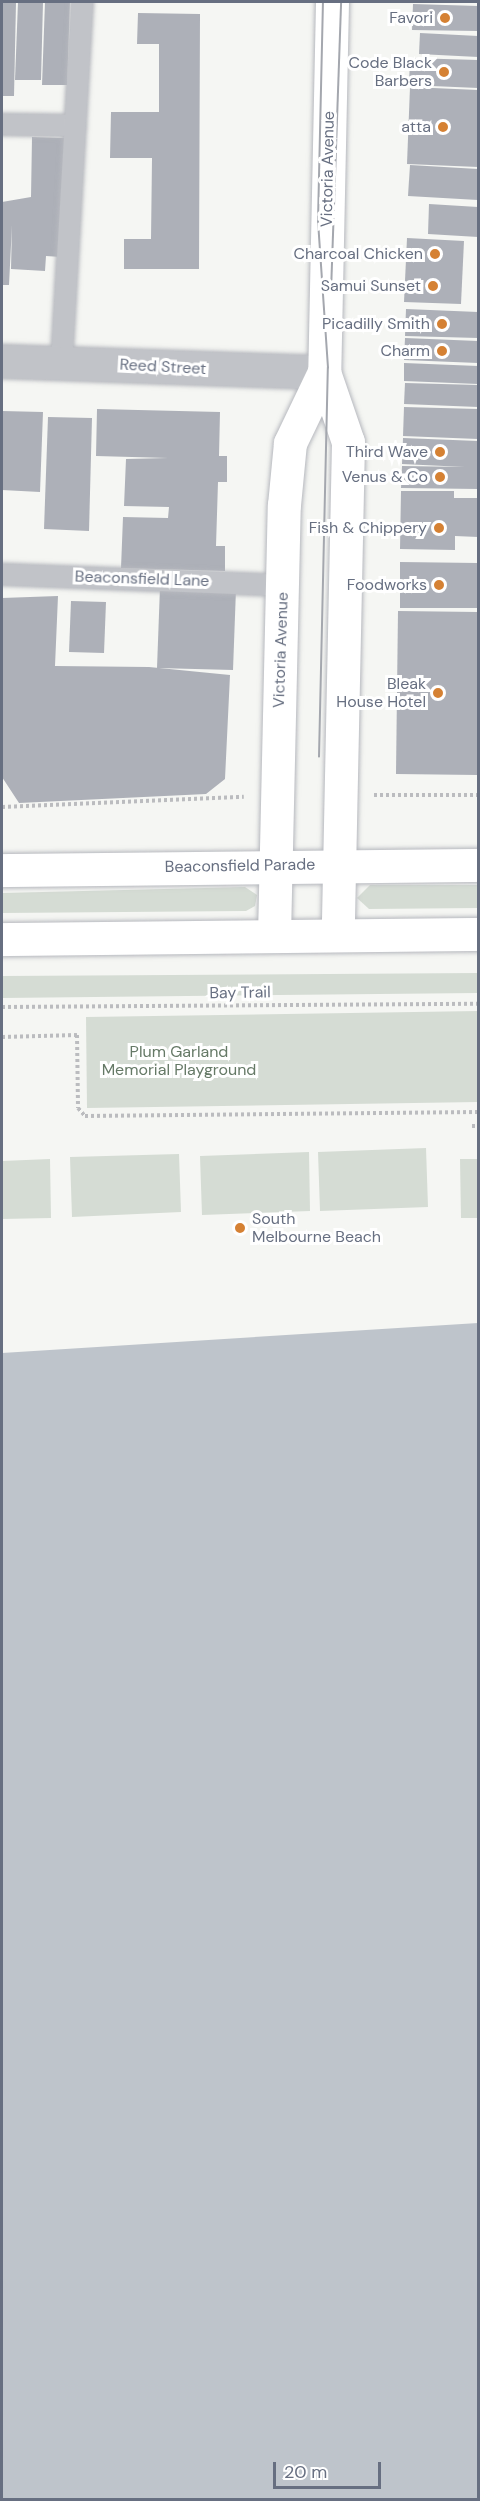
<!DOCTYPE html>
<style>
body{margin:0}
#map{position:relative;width:480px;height:2501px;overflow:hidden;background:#f5f6f3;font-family:"DM Sans",sans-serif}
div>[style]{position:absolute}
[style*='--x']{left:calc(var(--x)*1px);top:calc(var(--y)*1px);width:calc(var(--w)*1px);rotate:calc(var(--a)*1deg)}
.green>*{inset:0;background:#d5dcd4}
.water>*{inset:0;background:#bec4cb}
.building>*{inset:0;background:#adb0b8}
.path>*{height:4px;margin-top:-2px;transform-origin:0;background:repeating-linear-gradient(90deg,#bbbcbf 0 3px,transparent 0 6px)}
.roads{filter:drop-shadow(0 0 2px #b6b8be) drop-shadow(0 0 2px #b6b8be)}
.lane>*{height:21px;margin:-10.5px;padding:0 10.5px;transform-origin:10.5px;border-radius:10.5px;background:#c1c3c8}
.street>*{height:33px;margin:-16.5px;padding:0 16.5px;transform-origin:16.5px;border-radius:16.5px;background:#c1c3c8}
.secondary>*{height:33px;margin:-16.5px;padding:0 16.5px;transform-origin:16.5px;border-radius:16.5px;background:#fff}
.primary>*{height:33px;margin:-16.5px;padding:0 16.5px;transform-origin:16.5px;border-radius:16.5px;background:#fff}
.tram>*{height:1.5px;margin:-0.75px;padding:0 0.75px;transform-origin:0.75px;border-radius:0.75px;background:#a4a7ae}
.dots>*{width:16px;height:16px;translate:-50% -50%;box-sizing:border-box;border:3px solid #fff;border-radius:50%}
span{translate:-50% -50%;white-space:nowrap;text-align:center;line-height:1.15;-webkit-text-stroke:6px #fff;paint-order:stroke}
.poi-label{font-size:16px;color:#676f81}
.right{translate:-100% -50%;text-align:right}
.left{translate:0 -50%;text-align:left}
.street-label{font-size:16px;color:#676f81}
.park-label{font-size:16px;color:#657966}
.frame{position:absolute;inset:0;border:3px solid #676f81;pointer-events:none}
.scale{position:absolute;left:273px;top:2462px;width:108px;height:27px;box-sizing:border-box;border:3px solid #676f81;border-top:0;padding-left:8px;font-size:18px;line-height:21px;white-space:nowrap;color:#676f81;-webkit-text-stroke:4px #fff;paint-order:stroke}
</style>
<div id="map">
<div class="green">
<div style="clip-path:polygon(370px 885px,478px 885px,478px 908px,369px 909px,357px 898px)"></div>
<div style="clip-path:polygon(245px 887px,257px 895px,255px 906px,246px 911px,2px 913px,2px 893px)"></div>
<div style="clip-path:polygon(478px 973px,478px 993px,2px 998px,2px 976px)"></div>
<div style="clip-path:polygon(478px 1011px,478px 1102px,87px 1108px,86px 1017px)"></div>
<div style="clip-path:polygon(426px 1148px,428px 1207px,320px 1211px,318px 1152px)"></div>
<div style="clip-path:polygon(309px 1152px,310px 1211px,202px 1215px,200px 1156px)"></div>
<div style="clip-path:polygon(179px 1154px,181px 1212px,72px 1217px,70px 1157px)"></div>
<div style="clip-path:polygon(50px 1159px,51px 1218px,2px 1219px,2px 1161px)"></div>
<div style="clip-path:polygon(460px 1159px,478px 1159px,478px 1218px,461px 1218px)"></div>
</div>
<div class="water">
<div style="clip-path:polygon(478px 1323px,478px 2499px,2px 2499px,2px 1353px)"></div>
</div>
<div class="building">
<div style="clip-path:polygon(2px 2px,16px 2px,14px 96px,2px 96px)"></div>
<div style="clip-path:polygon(18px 2px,43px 2px,41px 80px,15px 80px)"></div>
<div style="clip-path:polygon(45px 2px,70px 2px,67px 85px,42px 85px)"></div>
<div style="clip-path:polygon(413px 4px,478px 6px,478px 31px,412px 30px)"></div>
<div style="clip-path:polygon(138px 13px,200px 14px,199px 269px,124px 269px,124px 239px,151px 239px,152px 158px,110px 158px,111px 112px,159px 112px,159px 44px,137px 44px)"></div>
<div style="clip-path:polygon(420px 33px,478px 36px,478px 57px,419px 54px)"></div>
<div style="clip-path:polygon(410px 58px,478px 60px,478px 88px,409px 85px)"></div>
<div style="clip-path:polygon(410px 87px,478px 90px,478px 167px,407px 164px)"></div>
<div style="clip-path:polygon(32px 137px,65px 138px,61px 257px,46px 256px,45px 271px,11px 269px,12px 225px,9px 285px,2px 285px,2px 202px,31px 197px)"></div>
<div style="clip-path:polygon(410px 165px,478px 169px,478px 200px,408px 196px)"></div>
<div style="clip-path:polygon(429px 204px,478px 207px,478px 237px,428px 234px)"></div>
<div style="clip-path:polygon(407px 238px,464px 241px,461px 304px,404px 302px)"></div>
<div style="clip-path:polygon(406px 309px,478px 312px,478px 338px,405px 336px)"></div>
<div style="clip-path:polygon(405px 338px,478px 341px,478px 363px,404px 360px)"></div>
<div style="clip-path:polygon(404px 363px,478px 366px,478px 384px,404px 381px)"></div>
<div style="clip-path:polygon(405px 383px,478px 385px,478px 407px,404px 404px)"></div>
<div style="clip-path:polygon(404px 407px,478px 409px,478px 439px,403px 436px)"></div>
<div style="clip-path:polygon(97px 409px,220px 412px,219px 456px,227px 456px,227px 482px,218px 482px,216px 546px,225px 546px,225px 571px,121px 568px,123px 517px,168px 518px,169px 507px,124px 506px,126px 459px,168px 458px,96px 456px)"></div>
<div style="clip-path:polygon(2px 411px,43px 412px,40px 492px,2px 490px)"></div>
<div style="clip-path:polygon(48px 417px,92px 418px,89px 531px,44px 529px)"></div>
<div style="clip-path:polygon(403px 438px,478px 441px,478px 489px,401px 488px,402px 466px,465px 467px,402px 464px)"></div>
<div style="clip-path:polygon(401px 491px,454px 491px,454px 498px,478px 498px,478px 537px,455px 536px,455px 550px,400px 549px)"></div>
<div style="clip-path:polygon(400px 562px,478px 563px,478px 608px,400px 608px)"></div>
<div style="clip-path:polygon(160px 587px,236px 589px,233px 670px,157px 668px)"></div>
<div style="clip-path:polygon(58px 596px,55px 666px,149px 667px,230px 675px,225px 779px,206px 794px,19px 803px,2px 777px,2px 598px)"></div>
<div style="clip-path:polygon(71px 601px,106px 602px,104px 653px,69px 652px)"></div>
<div style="clip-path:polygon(398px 611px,478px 612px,478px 775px,396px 774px)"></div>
</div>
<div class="path">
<div style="--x:374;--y:795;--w:104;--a:0"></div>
<div style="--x:2;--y:807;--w:242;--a:-2.4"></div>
<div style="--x:2;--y:1007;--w:476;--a:-0.4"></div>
<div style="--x:2;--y:1037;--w:75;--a:-1.5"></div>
<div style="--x:77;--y:1035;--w:73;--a:89.2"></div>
<div style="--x:78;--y:1108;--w:11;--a:49"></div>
<div style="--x:85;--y:1116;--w:393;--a:-0.6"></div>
<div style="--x:472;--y:1126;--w:6;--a:0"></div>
</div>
<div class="roads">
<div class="lane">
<div style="--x:2;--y:124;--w:73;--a:0.8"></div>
<div style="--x:61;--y:362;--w:361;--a:-86.7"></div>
<div style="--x:2;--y:574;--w:281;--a:2.2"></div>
</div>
<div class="street">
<div style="--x:2;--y:361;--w:322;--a:2"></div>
</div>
<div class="secondary">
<div style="--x:332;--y:2;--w:370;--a:91.2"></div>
<div style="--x:324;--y:372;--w:74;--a:71.1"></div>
<div style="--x:348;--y:442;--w:493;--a:91.2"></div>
<div style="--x:274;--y:936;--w:431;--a:-88.7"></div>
<div style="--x:284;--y:505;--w:62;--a:-84.5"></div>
<div style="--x:290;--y:443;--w:79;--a:-64.4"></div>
</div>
<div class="primary">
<div style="--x:2;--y:870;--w:476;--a:-0.6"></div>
<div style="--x:2;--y:939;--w:476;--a:-0.6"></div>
</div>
</div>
<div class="tram">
<div style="--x:331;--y:292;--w:290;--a:-88"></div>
<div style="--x:319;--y:757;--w:389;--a:-88.7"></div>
<div style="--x:328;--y:368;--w:147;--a:-93.9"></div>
<div style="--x:318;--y:221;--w:219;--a:-88.7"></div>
</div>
<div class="dots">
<div style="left:445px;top:18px;background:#d58133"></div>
<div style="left:444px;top:72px;background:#d58133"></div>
<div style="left:443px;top:127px;background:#d58133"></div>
<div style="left:435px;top:254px;background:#d58133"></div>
<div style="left:433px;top:286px;background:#d58133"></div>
<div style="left:442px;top:324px;background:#d58133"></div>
<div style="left:442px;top:351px;background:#d58133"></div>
<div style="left:440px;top:452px;background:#d58133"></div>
<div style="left:440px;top:477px;background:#d58133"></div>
<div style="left:439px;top:528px;background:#d58133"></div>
<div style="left:439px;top:585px;background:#d58133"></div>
<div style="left:438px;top:693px;background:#d58133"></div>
<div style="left:240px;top:1228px;background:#d58133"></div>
</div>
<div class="poi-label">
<span class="right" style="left:433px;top:18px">Favori</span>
<span class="right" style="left:432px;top:72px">Code Black<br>Barbers</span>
<span class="right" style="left:431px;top:127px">atta</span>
<span class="right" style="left:423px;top:254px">Charcoal Chicken</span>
<span class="right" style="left:421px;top:286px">Samui Sunset</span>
<span class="right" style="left:430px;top:324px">Picadilly Smith</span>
<span class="right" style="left:430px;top:351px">Charm</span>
<span class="right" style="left:428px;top:452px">Third Wave</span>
<span class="right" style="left:428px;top:477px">Venus &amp; Co</span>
<span class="right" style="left:427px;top:528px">Fish &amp; Chippery</span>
<span class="right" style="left:427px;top:585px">Foodworks</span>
<span class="right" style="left:426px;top:693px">Bleak<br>House Hotel</span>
<span class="left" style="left:252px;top:1228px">South<br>Melbourne Beach</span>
</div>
<div class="street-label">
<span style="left:328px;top:169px;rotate:-89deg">Victoria Avenue</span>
<span style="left:163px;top:367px;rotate:3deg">Reed Street</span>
<span style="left:142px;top:579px;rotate:2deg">Beaconsfield Lane</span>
<span style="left:281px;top:650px;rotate:-88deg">Victoria Avenue</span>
<span style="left:240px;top:866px;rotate:-1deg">Beaconsfield Parade</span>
<span style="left:240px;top:993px;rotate:-1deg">Bay Trail</span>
</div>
<div class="park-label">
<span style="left:179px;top:1061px">Plum Garland<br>Memorial Playground</span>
</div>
<div class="frame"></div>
<div class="scale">20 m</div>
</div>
